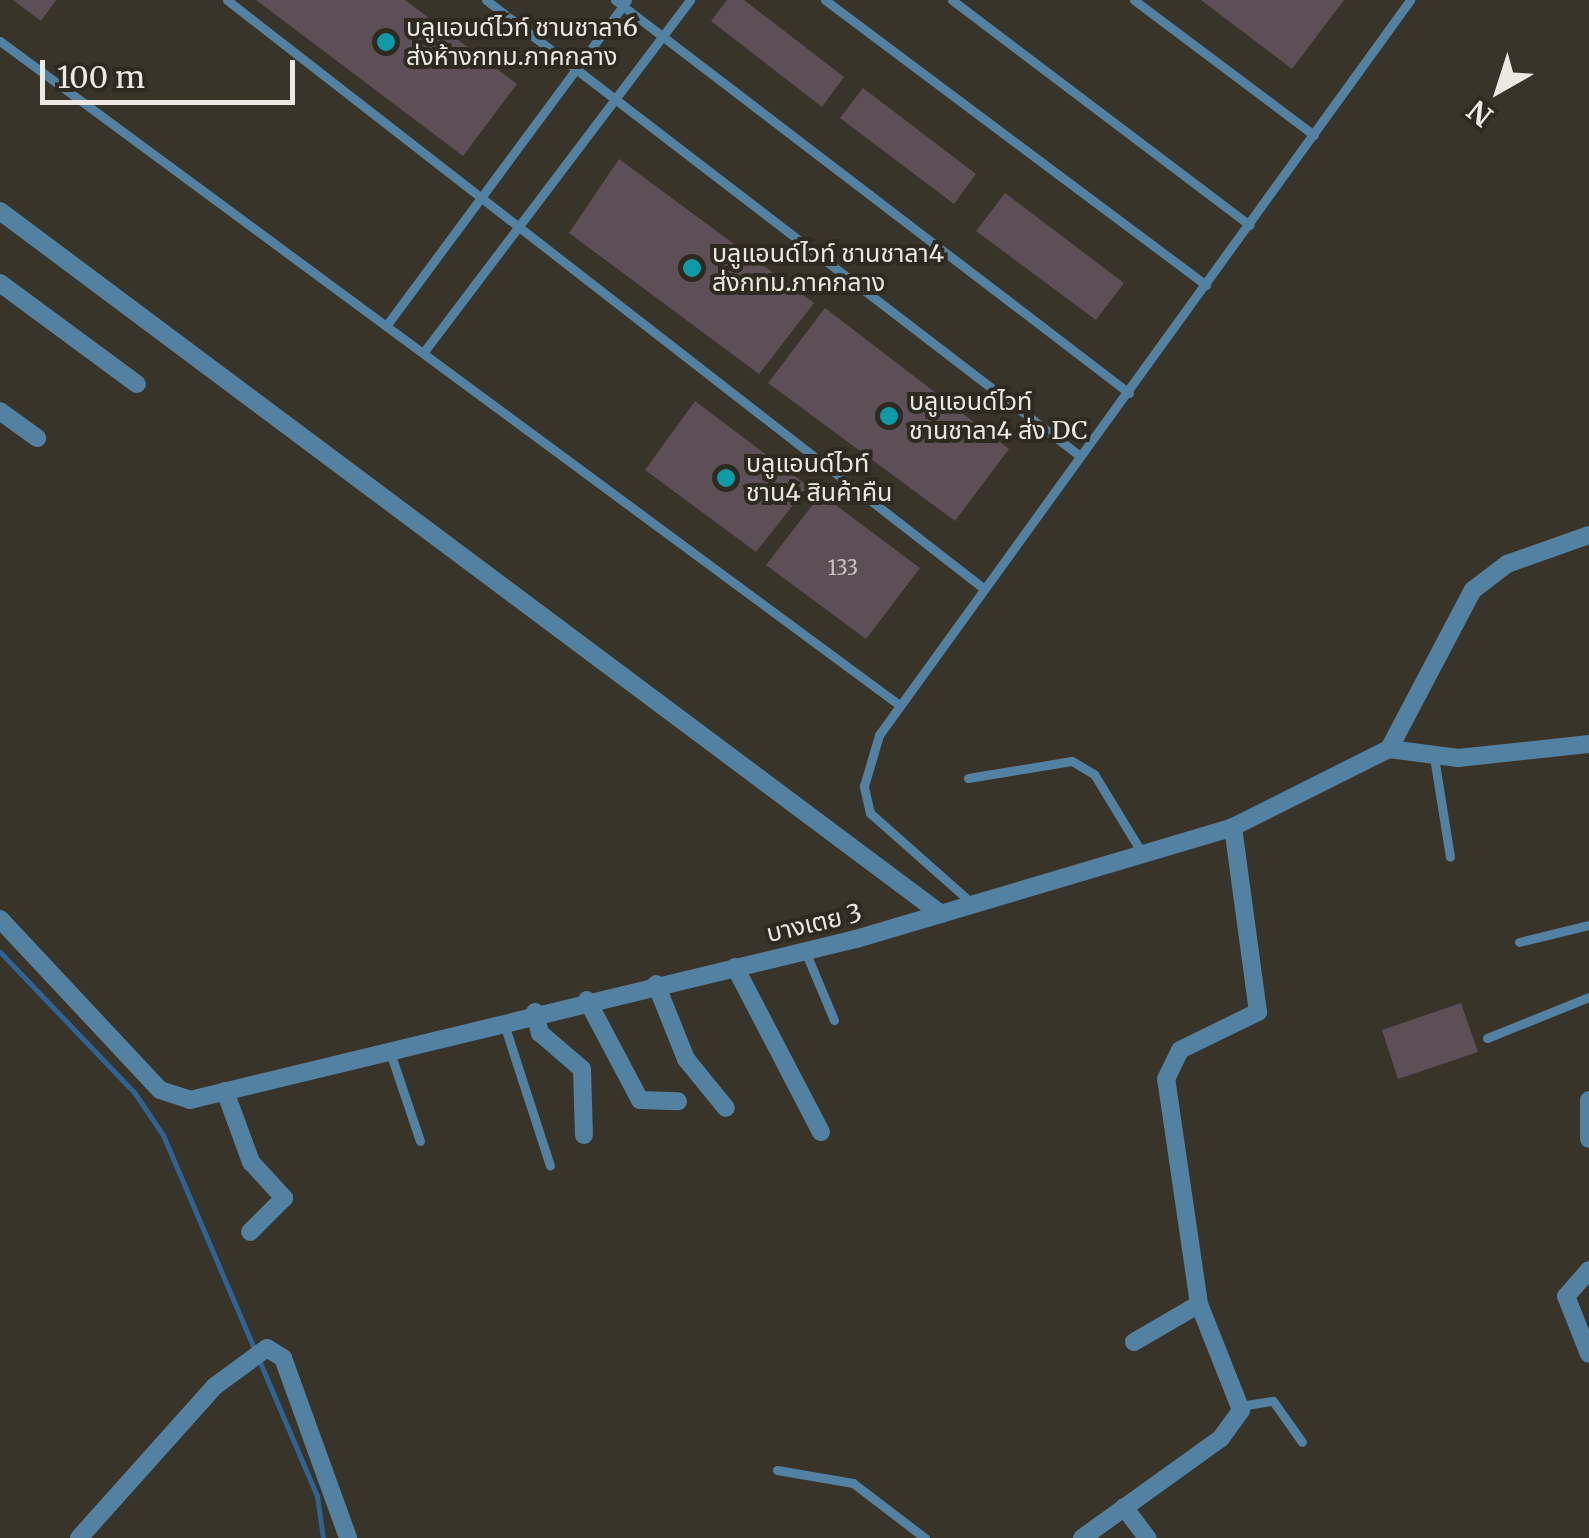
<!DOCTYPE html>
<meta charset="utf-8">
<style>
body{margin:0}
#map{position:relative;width:1589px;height:1538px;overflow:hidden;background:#393429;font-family:Merriweather,"Noto Sans Thai",serif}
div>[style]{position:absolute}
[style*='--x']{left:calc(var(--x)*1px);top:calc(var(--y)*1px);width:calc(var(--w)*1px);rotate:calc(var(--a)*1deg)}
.stream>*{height:5px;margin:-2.5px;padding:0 2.5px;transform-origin:2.5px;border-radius:2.5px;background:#2d6495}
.building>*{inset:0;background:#5c4f55}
.lane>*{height:9px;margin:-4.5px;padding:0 4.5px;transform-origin:4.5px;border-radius:4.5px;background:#5381a2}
.street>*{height:18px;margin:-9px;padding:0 9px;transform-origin:9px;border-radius:9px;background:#5381a2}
.dots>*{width:28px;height:28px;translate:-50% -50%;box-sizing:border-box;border:5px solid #2f2a1f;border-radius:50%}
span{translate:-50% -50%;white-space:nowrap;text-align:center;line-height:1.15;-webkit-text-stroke:8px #2f2a1f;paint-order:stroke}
.number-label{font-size:20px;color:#c8c2bf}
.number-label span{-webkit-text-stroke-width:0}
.poi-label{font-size:25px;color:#ece8e2}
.left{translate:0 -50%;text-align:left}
.street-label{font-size:25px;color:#ece8e2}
.north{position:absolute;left:1449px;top:40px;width:100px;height:100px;-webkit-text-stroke:8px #2f2a1f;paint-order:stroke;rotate:219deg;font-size:28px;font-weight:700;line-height:40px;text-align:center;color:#ece8e2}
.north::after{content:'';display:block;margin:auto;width:35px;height:45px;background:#ece8e2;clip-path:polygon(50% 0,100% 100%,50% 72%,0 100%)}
.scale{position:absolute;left:40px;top:60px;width:255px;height:45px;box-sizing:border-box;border:5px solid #ece8e2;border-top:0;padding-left:12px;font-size:30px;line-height:35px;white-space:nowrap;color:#ece8e2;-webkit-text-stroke:8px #2f2a1f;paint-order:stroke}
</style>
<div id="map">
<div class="stream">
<div style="--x:0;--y:952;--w:194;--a:46.3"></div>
<div style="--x:134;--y:1092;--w:52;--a:56"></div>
<div style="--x:163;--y:1135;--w:392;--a:66.9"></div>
<div style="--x:317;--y:1496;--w:42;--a:81.9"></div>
</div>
<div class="building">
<div style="clip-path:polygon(13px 0,56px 0,41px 21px)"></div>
<div style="clip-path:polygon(256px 0,405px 0,517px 84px,463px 156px)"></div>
<div style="clip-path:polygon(727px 0,744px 0,844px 77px,822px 107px,711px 21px)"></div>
<div style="clip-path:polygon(1201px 0,1344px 0,1292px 69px)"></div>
<div style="clip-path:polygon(863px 88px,976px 174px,954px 204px,840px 118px)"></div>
<div style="clip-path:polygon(619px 159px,814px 303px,759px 374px,569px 233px)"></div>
<div style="clip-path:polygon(1005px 193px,1124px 283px,1096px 320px,976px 231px)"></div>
<div style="clip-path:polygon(825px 308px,1009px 449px,955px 521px,768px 383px)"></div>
<div style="clip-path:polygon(695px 401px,808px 486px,756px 552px,645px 470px)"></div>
<div style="clip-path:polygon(821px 494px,920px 568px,866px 639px,766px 565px)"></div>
<div style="clip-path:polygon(1461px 1003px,1478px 1052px,1398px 1079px,1382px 1030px)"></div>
</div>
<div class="lane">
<div style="--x:227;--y:0;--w:958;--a:37.87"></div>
<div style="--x:486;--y:0;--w:749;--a:37.51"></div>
<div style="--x:615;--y:0;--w:647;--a:37.4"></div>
<div style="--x:825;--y:0;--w:476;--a:36.8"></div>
<div style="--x:952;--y:0;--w:373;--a:37.1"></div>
<div style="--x:1134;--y:0;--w:225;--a:36.9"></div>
<div style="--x:0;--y:41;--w:1116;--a:36.44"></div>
<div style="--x:386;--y:326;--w:405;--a:-53.5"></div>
<div style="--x:423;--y:353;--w:443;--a:-52.9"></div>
<div style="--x:1434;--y:757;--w:101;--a:80.9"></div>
<div style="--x:968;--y:778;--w:105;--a:-9.3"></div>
<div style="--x:1072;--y:761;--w:26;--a:31"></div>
<div style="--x:1094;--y:774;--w:92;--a:58.7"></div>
<div style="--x:974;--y:905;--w:139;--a:-138.5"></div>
<div style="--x:870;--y:813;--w:28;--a:-103"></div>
<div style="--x:864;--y:786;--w:53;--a:-73.6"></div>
<div style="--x:879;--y:735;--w:907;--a:-54.15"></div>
<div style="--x:1519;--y:942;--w:72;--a:-13.7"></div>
<div style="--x:805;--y:951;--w:75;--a:67.2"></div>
<div style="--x:503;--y:1021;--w:152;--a:72"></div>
<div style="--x:1487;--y:1038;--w:110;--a:-21.9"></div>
<div style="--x:389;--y:1049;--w:97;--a:71.4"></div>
<div style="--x:1240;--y:1406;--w:33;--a:-9"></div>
<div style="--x:1273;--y:1401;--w:50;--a:54.7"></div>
<div style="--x:777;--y:1470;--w:77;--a:9.7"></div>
<div style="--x:853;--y:1483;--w:91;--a:37.4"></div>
</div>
<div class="street">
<div style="--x:0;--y:211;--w:1175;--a:36.76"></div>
<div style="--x:0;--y:283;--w:170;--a:36.4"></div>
<div style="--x:0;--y:411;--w:46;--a:36.1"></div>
<div style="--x:1389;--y:749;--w:70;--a:7.4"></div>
<div style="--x:1458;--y:758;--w:132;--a:-6.1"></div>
<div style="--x:0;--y:919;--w:234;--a:46.9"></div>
<div style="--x:160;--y:1090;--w:32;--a:18"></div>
<div style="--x:190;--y:1100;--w:685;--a:-13.59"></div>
<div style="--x:856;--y:939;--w:393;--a:-16.5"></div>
<div style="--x:1233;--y:827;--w:174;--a:-26.6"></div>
<div style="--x:1389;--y:749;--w:180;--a:-62.2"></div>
<div style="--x:1473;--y:590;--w:43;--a:-37.4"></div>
<div style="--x:1507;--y:564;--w:87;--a:-19.5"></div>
<div style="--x:735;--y:967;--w:186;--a:62.5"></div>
<div style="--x:656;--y:984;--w:81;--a:68.2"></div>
<div style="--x:686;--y:1059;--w:63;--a:50.8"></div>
<div style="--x:587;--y:1000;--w:113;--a:62.1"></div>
<div style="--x:640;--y:1100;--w:38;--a:2"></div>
<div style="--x:535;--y:1012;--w:22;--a:77"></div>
<div style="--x:540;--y:1033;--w:55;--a:40.6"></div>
<div style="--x:582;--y:1069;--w:66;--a:88.3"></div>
<div style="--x:225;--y:1091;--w:76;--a:69.9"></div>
<div style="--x:251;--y:1162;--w:49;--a:47.5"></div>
<div style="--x:284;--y:1198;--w:48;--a:135"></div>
<div style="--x:1589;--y:1100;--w:39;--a:90"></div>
<div style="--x:1589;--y:1270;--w:35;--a:131"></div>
<div style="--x:1566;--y:1296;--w:62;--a:68.4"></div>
<div style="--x:1134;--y:1342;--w:75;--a:-30.3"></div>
<div style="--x:1124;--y:1507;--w:39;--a:53"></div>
<div style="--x:79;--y:1538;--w:204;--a:-48.2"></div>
<div style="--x:215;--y:1386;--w:64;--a:-36.2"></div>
<div style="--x:267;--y:1348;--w:19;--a:32"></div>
<div style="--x:283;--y:1358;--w:191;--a:70.1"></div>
<div style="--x:1082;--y:1538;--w:171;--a:-35.7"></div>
<div style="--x:1221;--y:1438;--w:34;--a:-54"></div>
<div style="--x:1241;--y:1410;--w:114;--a:-111.6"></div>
<div style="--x:1199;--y:1304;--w:227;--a:-98.3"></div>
<div style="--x:1166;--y:1079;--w:32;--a:-64"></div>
<div style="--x:1180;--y:1050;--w:87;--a:-26"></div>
<div style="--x:1258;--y:1012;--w:187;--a:-97.7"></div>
</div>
<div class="dots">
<div style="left:386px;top:42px;background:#0f9aa8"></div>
<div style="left:692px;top:268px;background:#0f9aa8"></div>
<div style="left:889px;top:416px;background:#0f9aa8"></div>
<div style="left:726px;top:478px;background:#0f9aa8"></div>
</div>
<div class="number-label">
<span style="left:843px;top:567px">133</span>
</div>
<div class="poi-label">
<span class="left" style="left:406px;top:42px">บลูแอนด์ไวท์ ชานชาลา6<br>ส่งห้างกทม.ภาคกลาง</span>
<span class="left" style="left:712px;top:268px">บลูแอนด์ไวท์ ชานชาลา4<br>ส่งกทม.ภาคกลาง</span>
<span class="left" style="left:909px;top:416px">บลูแอนด์ไวท์<br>ชานชาลา4 ส่ง DC</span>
<span class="left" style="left:746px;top:478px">บลูแอนด์ไวท์<br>ชาน4 สินค้าคืน</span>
</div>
<div class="street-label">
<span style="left:814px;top:923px;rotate:-13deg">บางเตย 3</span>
</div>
<div class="north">N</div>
<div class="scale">100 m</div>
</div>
